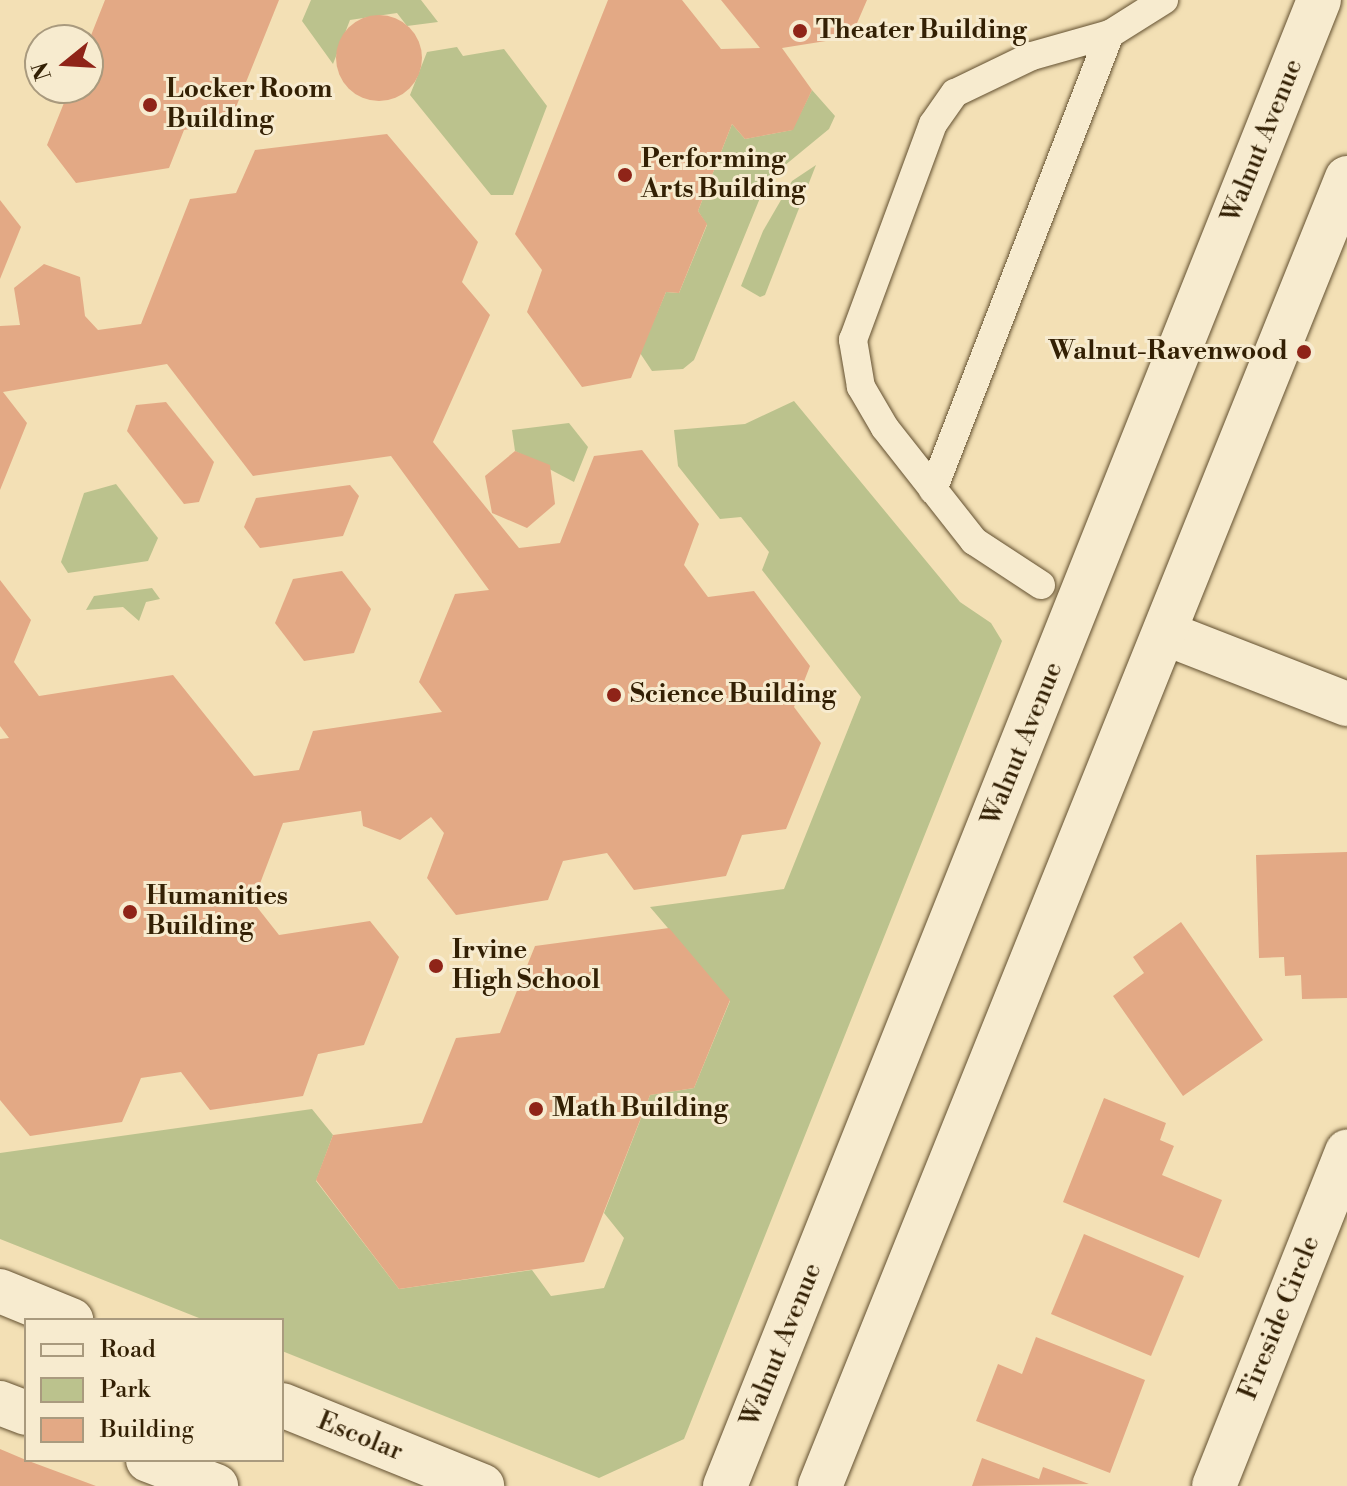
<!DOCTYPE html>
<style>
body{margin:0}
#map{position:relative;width:1347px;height:1486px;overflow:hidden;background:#f3e0b5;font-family:"Libre Bodoni",serif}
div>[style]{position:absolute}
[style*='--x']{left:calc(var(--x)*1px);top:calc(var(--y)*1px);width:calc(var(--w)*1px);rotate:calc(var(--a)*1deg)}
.green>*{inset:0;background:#bbc28d}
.building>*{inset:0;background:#e3a985}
.round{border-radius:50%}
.roads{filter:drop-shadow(0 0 2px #635030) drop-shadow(0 0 2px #635030)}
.service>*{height:28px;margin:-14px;padding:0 14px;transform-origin:14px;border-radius:14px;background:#f7ebcf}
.minor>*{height:44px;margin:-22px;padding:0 22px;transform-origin:22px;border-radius:22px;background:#f7ebcf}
.tertiary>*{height:44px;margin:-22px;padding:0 22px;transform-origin:22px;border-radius:22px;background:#f7ebcf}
.secondary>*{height:44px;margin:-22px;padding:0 22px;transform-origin:22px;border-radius:22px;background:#f7ebcf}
.dots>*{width:22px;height:22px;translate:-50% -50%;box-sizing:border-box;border:4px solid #f7ebcf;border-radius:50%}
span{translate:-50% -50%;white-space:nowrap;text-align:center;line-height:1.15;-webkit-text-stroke:6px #f7ebcf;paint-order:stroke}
.poi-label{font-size:26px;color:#332004;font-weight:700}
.left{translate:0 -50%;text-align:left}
.right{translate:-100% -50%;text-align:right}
.street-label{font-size:26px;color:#332004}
.legend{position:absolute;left:24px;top:1318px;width:260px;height:144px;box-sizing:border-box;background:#f7ebcf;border:2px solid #a99a7e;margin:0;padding:10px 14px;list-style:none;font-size:24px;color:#332004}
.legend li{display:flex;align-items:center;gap:16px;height:40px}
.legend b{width:40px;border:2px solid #a99a7e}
.north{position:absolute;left:24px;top:24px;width:80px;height:80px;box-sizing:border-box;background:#f7ebcf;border:2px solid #a99a7e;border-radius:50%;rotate:252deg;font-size:22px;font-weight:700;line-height:32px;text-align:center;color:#332004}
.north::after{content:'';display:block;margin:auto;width:28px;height:36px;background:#8f2418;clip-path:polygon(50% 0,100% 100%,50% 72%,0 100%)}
</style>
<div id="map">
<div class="green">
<div style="clip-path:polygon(311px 0,421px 0,438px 22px,407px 26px,397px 13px,350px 20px,333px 64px,302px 21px)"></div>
<div style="clip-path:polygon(457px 47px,463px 56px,504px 49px,547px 106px,513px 195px,491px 195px,410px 95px,427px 52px)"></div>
<div style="clip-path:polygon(812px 90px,835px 116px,829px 129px,784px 166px,760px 198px,694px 360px,683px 369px,652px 371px,640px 353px,666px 292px,679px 293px,707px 225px,698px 211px,732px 124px,745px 139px,792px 130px)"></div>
<div style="clip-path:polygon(816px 165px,765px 295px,760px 297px,741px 286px,763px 231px,792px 181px)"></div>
<div style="clip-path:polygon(794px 401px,960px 602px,991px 623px,1002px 641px,684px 1439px,599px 1478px,282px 1351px,282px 1320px,204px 1320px,0 1239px,0 1153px,312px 1109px,333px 1135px,316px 1181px,399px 1289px,532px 1270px,551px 1296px,604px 1288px,624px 1238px,604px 1213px,650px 1095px,694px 1088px,730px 1001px,650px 907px,784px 889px,861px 697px,762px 570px,769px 552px,741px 517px,720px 519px,678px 466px,674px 430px,745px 424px)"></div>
<div style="clip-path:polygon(569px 423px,588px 447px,574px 482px,515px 451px,512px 430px)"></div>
<div style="clip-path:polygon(116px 484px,158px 538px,148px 561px,68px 573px,61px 562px,84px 493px)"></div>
<div style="clip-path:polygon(152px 588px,160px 599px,146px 602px,139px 621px,123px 607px,86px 610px,94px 596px)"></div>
</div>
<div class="building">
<div style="clip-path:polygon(105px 0,279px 0,230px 122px,184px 130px,169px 168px,76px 183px,47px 145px,70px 88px,88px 88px,88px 43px)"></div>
<div style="clip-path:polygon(608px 0,682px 0,721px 49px,760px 48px,721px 0,867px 0,851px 37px,782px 48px,812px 90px,793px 130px,745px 139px,732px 124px,698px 211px,707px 224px,679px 293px,666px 292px,631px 378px,582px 387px,527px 312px,542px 270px,515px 234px)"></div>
<div class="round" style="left:336px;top:15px;width:86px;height:86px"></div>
<div style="clip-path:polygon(387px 134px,478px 242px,462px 282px,490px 315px,433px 442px,519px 548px,560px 543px,594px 456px,642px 450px,699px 524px,684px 565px,708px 597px,754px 591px,810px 666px,794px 707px,821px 743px,786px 829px,742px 835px,726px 876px,634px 890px,607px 853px,563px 861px,548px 900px,456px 915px,427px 878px,444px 833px,431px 817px,400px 840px,363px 826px,361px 811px,283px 823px,253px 902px,279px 935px,370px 921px,399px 957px,364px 1045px,318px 1054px,303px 1096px,210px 1110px,181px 1072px,141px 1078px,122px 1122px,30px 1136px,0 1100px,0 739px,9px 738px,0 726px,0 580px,31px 620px,14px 662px,39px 696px,173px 675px,254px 776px,299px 770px,313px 731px,442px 712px,419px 682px,455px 594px,489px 590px,391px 456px,253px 476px,167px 364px,3px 392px,27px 423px,0 490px,0 326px,20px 325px,14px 288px,44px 264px,80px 277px,85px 316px,98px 330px,141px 324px,190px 199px,236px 193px,255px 150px)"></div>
<div style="clip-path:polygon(0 200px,21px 227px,0 279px)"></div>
<div style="clip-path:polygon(166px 402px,214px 462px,199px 502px,184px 504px,127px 431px,136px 405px)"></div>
<div style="clip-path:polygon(515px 451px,550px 465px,555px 504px,527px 528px,492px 513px,485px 476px)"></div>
<div style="clip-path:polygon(350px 485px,359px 496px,343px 536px,260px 548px,244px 527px,256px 498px)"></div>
<div style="clip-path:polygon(342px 571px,371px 609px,354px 653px,304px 661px,275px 623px,293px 579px)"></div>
<div style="clip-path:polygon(1347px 852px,1347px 998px,1302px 999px,1301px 975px,1285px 976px,1284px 957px,1259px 958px,1256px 855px)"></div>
<div style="clip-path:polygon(1181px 922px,1263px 1040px,1183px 1096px,1113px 996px,1144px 973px,1133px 957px)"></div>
<div style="clip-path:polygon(669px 928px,730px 1000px,694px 1088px,650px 1095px,584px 1262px,399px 1289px,316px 1180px,333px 1135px,422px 1123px,456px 1038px,500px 1033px,535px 946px)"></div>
<div style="clip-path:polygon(1104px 1098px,1166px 1123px,1160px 1140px,1174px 1146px,1162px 1175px,1222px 1200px,1199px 1258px,1063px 1202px)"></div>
<div style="clip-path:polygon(1084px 1234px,1184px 1276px,1151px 1356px,1051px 1314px)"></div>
<div style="clip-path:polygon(1036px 1337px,1145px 1380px,1110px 1473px,976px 1421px,998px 1364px,1022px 1374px)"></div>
<div style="clip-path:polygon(0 1449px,26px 1460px,96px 1486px,0 1486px)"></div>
<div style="clip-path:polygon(982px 1458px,1039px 1479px,1043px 1467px,1089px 1484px,972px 1486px)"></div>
</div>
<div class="roads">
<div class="service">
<div style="--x:933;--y:490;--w:489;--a:-68.8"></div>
<div style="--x:1041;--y:585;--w:80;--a:-146.7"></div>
<div style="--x:974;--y:541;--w:144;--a:-128.2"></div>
<div style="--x:885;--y:428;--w:48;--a:-120.3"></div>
<div style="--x:861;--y:387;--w:48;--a:-99.7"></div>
<div style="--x:853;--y:340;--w:230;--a:-69.7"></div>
<div style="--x:933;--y:124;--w:38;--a:-55"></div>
<div style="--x:955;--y:93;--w:85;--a:-25.7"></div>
<div style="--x:1032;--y:56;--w:81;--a:-15.8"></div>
<div style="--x:1110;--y:34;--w:64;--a:-32.2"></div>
</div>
<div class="minor">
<div style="--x:0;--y:1291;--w:77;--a:22.2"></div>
<div style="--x:0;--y:1403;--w:28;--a:21"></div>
<div style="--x:282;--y:1405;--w:216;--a:22"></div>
<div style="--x:148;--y:1460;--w:73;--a:20.9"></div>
<div style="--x:1214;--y:1486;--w:360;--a:-68.3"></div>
</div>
<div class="tertiary">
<div style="--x:1167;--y:634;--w:193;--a:21.3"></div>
</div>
<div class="secondary">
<div style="--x:725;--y:1486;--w:1600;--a:-68.21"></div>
<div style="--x:820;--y:1486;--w:1410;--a:-68.06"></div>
</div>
</div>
<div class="dots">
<div style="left:800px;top:31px;background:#8f2418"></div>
<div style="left:150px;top:105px;background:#8f2418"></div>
<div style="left:625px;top:175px;background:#8f2418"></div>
<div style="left:1304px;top:352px;background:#8f2418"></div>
<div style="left:614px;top:695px;background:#8f2418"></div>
<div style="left:130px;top:912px;background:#8f2418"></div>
<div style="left:436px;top:966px;background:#8f2418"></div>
<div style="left:536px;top:1109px;background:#8f2418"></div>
</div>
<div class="poi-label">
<span class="left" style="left:816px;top:31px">Theater Building</span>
<span class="left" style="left:166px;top:105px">Locker Room<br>Building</span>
<span class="left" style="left:641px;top:175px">Performing<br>Arts Building</span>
<span class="right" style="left:1288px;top:352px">Walnut-Ravenwood</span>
<span class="left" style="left:630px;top:695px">Science Building</span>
<span class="left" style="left:146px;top:912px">Humanities<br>Building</span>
<span class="left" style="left:452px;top:966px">Irvine<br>High School</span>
<span class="left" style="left:552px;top:1109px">Math Building</span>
</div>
<div class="street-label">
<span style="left:1263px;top:141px;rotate:-68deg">Walnut Avenue</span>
<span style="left:1023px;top:744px;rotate:-68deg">Walnut Avenue</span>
<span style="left:1280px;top:1318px;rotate:-68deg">Fireside Circle</span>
<span style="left:782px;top:1345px;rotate:-68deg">Walnut Avenue</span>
<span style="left:360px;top:1437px;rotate:22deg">Escolar</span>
</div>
<ul class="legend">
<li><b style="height:10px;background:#f7ebcf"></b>Road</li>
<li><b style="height:22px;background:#bbc28d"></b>Park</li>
<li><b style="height:22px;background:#e3a985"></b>Building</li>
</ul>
<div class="north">N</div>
</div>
